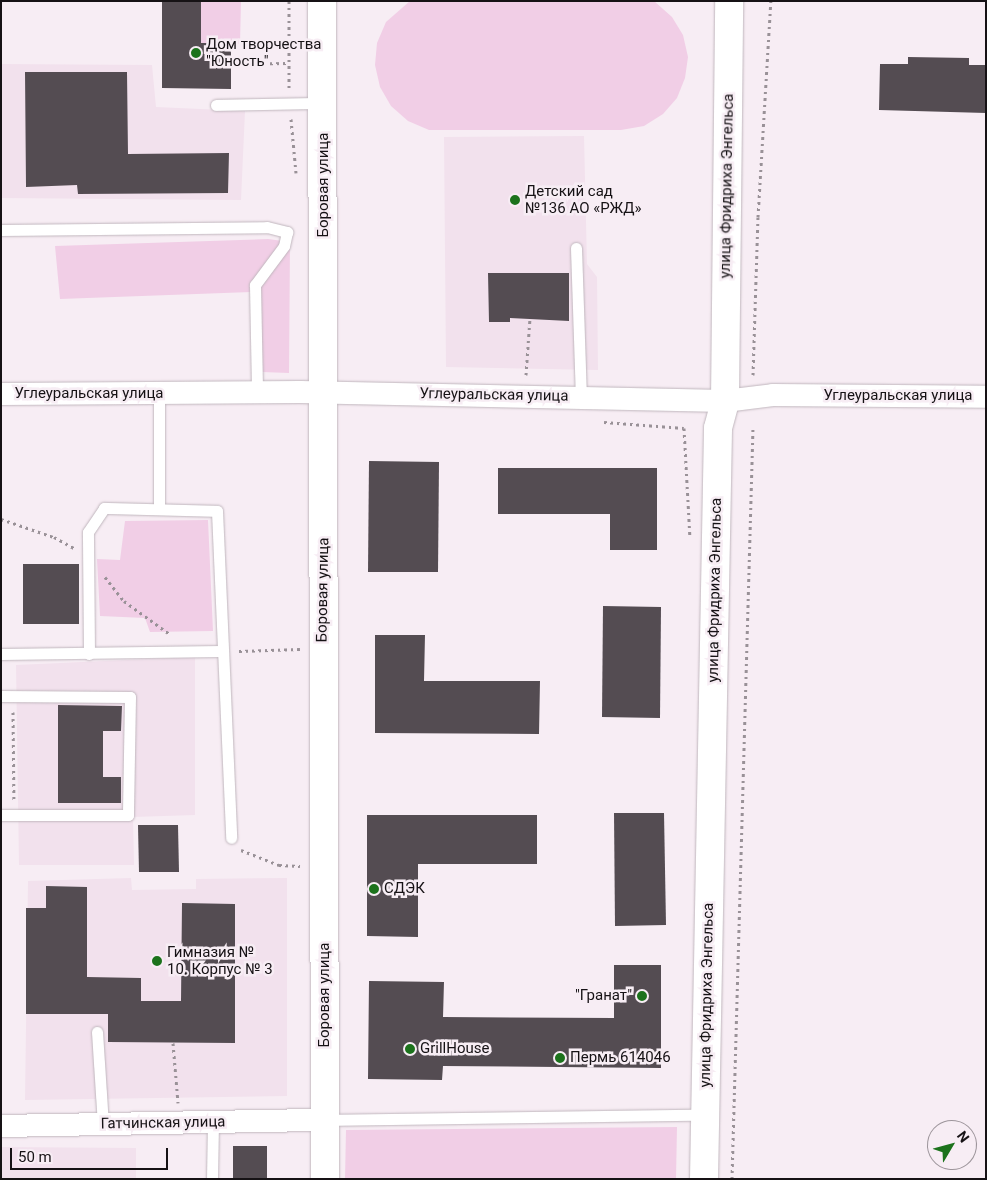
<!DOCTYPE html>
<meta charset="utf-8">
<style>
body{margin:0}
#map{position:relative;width:987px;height:1180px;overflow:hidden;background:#f7edf4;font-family:Roboto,sans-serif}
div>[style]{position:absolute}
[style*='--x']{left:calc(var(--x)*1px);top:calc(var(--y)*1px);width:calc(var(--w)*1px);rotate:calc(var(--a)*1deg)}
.built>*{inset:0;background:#f2e1ed}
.green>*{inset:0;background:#f1cee6}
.building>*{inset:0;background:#544c52}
.path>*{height:3px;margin-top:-1.5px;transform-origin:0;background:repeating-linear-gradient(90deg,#999197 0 2.5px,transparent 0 6.5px)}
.roads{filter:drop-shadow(0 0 1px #c0b6bd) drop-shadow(0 0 1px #c0b6bd)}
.service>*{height:11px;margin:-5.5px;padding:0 5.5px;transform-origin:5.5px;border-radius:5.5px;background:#fff}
.minor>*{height:22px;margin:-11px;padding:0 11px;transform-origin:11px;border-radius:11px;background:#fff}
.tertiary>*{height:28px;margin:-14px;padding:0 14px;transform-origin:14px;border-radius:14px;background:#fff}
.secondary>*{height:28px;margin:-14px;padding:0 14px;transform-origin:14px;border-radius:14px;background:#fff}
.dots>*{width:14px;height:14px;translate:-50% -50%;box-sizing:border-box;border:2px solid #f7edf4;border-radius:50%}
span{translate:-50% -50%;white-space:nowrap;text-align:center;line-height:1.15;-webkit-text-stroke:5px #f7edf4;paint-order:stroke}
.poi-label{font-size:15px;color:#161215}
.left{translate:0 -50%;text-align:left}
.right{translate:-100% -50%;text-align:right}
.street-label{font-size:15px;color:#161215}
.frame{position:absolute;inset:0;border:2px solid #161215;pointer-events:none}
.north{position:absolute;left:927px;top:1120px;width:50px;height:50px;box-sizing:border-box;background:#f7edf4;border:1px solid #9d959b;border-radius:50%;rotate:53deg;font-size:14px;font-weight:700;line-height:20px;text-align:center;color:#161215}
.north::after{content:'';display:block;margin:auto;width:18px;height:22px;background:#1c721c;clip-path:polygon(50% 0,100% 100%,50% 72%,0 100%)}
.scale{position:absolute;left:10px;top:1148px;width:158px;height:22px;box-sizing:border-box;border:2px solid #161215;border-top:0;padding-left:6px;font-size:15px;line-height:18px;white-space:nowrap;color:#161215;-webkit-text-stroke:4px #f7edf4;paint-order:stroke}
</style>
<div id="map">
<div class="built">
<div style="clip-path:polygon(1px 64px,152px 65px,156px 107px,245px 111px,241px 200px,1px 198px)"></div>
<div style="clip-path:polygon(584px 136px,587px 264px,597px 277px,598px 370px,446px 367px,444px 137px)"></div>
<div style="clip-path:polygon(195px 657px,195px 815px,133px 817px,134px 865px,19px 865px,16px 665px)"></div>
<div style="clip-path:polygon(131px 878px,132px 890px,196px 889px,196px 879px,287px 878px,287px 1096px,25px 1100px,28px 881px)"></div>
<div style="clip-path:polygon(1px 1147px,136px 1148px,136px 1179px,1px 1179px)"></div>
</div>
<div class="green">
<div style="clip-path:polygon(201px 1px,241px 1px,240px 44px,201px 43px)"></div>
<div style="clip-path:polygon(410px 1px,654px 1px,672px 17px,683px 35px,688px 57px,685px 78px,677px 98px,663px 114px,644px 126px,621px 130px,429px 130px,408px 121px,391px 106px,380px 87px,375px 65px,377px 43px,386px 22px)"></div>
<div style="clip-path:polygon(268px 239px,290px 242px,289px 373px,262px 372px,259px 296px,251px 292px,60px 299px,55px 246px)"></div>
<div style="clip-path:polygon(208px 520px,213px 631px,150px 632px,145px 618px,100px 616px,97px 559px,120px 560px,125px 521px)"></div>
<div style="clip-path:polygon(677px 1127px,676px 1179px,345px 1179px,346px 1130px)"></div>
</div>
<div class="building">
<div style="clip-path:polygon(162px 1px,201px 1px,201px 43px,231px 43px,231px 89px,162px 88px)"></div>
<div style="clip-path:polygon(908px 57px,969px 58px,969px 65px,986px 65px,986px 113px,879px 110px,880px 64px,908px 64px)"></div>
<div style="clip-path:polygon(25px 72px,127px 72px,128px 154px,229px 153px,228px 193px,78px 194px,77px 185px,26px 187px)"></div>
<div style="clip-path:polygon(488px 273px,569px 273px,569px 321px,510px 318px,510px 322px,489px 322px)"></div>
<div style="clip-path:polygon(369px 461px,439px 462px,438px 572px,368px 572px)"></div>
<div style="clip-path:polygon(498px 468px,657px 468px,657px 550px,610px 550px,610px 514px,498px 514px)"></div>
<div style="clip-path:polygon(23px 564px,79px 564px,79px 624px,23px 624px)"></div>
<div style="clip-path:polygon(603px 606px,661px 607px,660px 718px,602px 717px)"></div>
<div style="clip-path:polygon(375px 635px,425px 635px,424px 681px,540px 681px,539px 734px,375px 733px)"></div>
<div style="clip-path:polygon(58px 705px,122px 706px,121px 731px,103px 731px,103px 777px,121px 777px,121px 803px,58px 803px)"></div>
<div style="clip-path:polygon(614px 813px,664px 813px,666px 925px,615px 926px)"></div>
<div style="clip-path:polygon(367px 815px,537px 815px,537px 864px,418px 864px,418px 937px,367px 936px)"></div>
<div style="clip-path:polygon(138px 825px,178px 825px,179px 872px,139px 872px)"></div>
<div style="clip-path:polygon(46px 886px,87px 887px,87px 977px,141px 978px,141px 1001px,181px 1001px,182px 903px,235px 904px,235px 1043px,108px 1042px,108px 1014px,26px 1014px,26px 908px,46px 908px)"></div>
<div style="clip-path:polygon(614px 965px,661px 965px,661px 1068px,443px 1066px,442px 1080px,368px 1079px,369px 981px,444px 982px,443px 1017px,614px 1018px)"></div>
<div style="clip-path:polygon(233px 1146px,267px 1146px,267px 1179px,233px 1179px)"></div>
</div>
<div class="path">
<div style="--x:289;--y:1;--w:87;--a:90"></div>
<div style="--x:231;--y:64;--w:58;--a:-1"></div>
<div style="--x:291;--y:119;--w:54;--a:84.7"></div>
<div style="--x:526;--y:375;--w:57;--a:-86"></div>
<div style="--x:753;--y:375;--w:158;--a:-88.2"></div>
<div style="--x:758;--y:217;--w:216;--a:-86.6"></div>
<div style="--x:604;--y:422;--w:80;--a:4.3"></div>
<div style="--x:684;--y:428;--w:110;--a:86.9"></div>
<div style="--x:1;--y:519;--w:56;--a:18.8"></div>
<div style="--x:54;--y:537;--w:23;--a:29"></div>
<div style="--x:105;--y:577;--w:31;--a:52"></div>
<div style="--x:124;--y:601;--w:58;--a:35.9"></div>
<div style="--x:239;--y:651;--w:61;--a:-1.9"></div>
<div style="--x:13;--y:712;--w:89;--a:89.4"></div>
<div style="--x:241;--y:850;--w:41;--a:21.5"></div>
<div style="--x:279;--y:865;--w:21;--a:3"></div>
<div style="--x:173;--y:1043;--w:60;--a:85.2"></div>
<div style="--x:732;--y:1179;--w:751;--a:-88.4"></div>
</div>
<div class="roads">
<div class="service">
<div style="--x:216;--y:105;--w:107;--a:-1.1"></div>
<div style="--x:1;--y:230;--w:266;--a:-0.6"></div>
<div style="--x:267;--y:227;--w:21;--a:14"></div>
<div style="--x:287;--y:232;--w:14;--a:102"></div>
<div style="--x:284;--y:246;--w:49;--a:126.6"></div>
<div style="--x:255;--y:285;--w:108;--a:88.9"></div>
<div style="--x:576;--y:248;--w:148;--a:88.1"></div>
<div style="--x:159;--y:393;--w:115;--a:90"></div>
<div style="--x:1;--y:654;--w:220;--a:-0.8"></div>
<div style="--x:89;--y:654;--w:122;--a:-90.5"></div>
<div style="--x:88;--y:532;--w:29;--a:-56"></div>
<div style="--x:104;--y:508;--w:113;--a:1.5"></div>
<div style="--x:217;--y:511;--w:327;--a:87.5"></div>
<div style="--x:1;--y:696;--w:129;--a:0.4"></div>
<div style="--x:130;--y:697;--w:118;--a:91"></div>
<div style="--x:128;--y:815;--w:127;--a:180"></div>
<div style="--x:97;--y:1032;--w:93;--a:86.3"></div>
<div style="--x:325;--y:1120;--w:380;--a:-0.8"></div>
<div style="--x:212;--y:1179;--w:57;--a:-89"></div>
</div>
<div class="minor">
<div style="--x:1;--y:394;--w:299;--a:-0.4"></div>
<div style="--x:300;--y:392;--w:425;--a:1.2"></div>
<div style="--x:725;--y:401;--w:48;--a:-7.1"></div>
<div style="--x:773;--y:395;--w:213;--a:0.5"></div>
<div style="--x:1;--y:1126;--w:324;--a:-1.1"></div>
</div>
<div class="tertiary">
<div style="--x:704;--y:1179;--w:751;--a:-88.93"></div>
<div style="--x:718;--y:428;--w:28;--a:-75"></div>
<div style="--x:725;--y:401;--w:400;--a:-89.4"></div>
</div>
<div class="secondary">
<div style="--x:322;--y:1;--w:1178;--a:89.85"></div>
</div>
</div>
<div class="dots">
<div style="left:196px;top:53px;background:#1c721c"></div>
<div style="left:515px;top:200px;background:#1c721c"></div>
<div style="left:374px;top:889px;background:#1c721c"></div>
<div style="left:157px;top:961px;background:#1c721c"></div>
<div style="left:642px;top:996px;background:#1c721c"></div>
<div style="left:410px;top:1049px;background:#1c721c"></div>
<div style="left:560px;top:1058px;background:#1c721c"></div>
</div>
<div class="poi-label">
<span class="left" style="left:206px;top:53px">Дом творчества<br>"Юность"</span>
<span class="left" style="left:525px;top:200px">Детский сад<br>№136 АО «РЖД»</span>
<span class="left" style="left:384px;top:889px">СДЭК</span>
<span class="left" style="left:167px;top:961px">Гимназия №<br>10. Корпус № 3</span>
<span class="right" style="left:632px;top:996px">"Гранат"</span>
<span class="left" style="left:420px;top:1049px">GrillHouse</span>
<span class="left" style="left:570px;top:1058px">Пермь 614046</span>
</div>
<div class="street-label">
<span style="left:324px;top:185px;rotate:-90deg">Боровая улица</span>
<span style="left:727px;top:186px;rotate:-89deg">улица Фридриха Энгельса</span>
<span style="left:89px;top:394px">Углеуральская улица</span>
<span style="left:494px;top:395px;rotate:1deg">Углеуральская улица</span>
<span style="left:898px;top:396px">Углеуральская улица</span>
<span style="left:323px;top:590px;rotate:-89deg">Боровая улица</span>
<span style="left:715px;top:590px;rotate:-89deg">улица Фридриха Энгельса</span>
<span style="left:325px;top:995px;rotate:-90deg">Боровая улица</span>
<span style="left:707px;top:995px;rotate:-89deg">улица Фридриха Энгельса</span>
<span style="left:163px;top:1123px;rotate:-1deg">Гатчинская улица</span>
</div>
<div class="frame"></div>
<div class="north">N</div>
<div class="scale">50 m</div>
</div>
